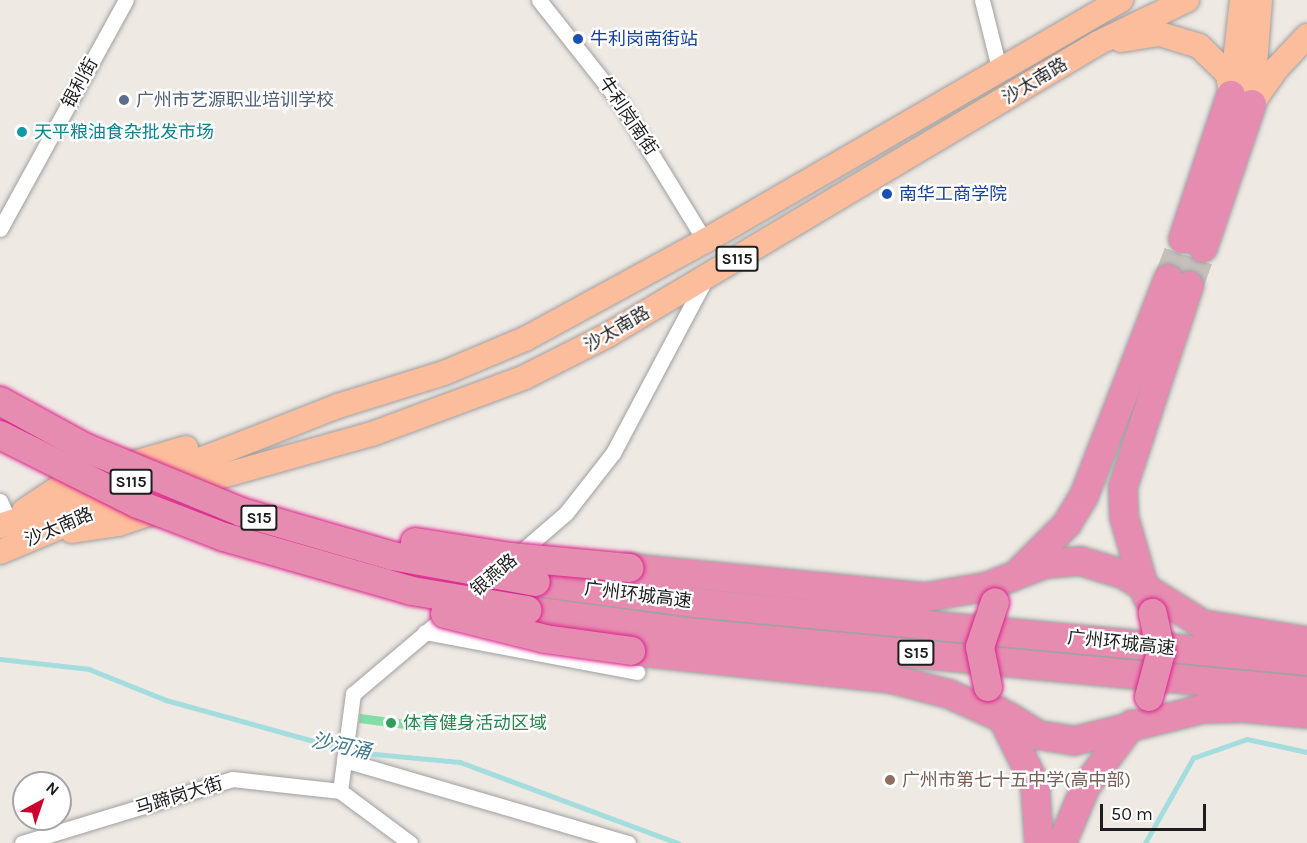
<!DOCTYPE html>
<meta charset="utf-8">
<style>
body{margin:0}
#map{position:relative;width:1307px;height:843px;overflow:hidden;background:#efe9e4;font-family:Karla,"Noto Sans SC",sans-serif}
div>[style]{position:absolute}
[style*='--x']{left:calc(var(--x)*1px);top:calc(var(--y)*1px);width:calc(var(--w)*1px);rotate:calc(var(--a)*1deg)}
.pitch>*{inset:0;background:#82dea6}
.stream>*{height:4.5px;margin:-2.25px;padding:0 2.25px;transform-origin:2.25px;border-radius:2.25px;background:#a4dddd}
.highway-tunnel>*{height:28px;margin-top:-14px;transform-origin:0;background:repeating-linear-gradient(90deg,#c5c0bc 0 28px,transparent 0 42px)}
.roads{filter:drop-shadow(0 0 2px #9f9f9f) drop-shadow(0 0 2px #9f9f9f)}
.street>*{height:15px;margin:-7.5px;padding:0 7.5px;transform-origin:7.5px;border-radius:7.5px;background:#fff}
.primary>*{height:24px;margin:-12px;padding:0 12px;transform-origin:12px;border-radius:12px;background:#fcbd9c}
.highway>*{height:28px;margin:-14px;padding:0 14px;transform-origin:14px;border-radius:14px;background:#e78cb1}
.bridges{filter:drop-shadow(0 0 2px #da248c) drop-shadow(0 0 2px #da248c)}
.highway-bridge>*{height:28px;margin:-14px;padding:0 14px;transform-origin:14px;border-radius:14px;background:#e78cb1}
.dots>*{width:16px;height:16px;translate:-50% -50%;box-sizing:border-box;border:3px solid #fff;border-radius:50%}
span{translate:-50% -50%;white-space:nowrap;text-align:center;line-height:1.15;-webkit-text-stroke:4.5px #fff;paint-order:stroke}
.shield-label span{padding:2px 4px;background:#fff;border:2px solid;border-radius:4px;-webkit-text-stroke-width:0}
.shield-label{font-size:16px;color:#1e1e1e;font-weight:700}
.transit-label{font-size:18px;color:#164399}
.left{translate:0 -50%;text-align:left}
.street-label{font-size:18px;color:#1e1e1e}
.service-label{font-size:18px;color:#4e5e75}
.culture-label{font-size:18px;color:#0d838f}
.leisure-label{font-size:18px;color:#27864d}
.education-label{font-size:18px;color:#785e54}
.water-label{font-size:20px;color:#3f798f;font-style:italic}
.north{position:absolute;left:12px;top:771px;width:60px;height:60px;box-sizing:border-box;background:#fff;border:2px solid #a5a5a5;border-radius:50%;rotate:40deg;font-size:16px;font-weight:700;line-height:24px;text-align:center;color:#1e1e1e}
.north::after{content:'';display:block;margin:auto;width:21px;height:27px;background:#cc002e;clip-path:polygon(50% 0,100% 100%,50% 72%,0 100%)}
.scale{position:absolute;left:1100px;top:804px;width:106px;height:27px;box-sizing:border-box;border:3px solid #1e1e1e;border-top:0;padding-left:8px;font-size:18px;line-height:21px;white-space:nowrap;color:#1e1e1e;-webkit-text-stroke:4px #fff;paint-order:stroke}
</style>
<div id="map">
<div class="pitch">
<div style="clip-path:polygon(360px 714px,422px 722px,421px 731px,359px 723px)"></div>
</div>
<div class="stream">
<div style="--x:0;--y:659;--w:90;--a:6.4"></div>
<div style="--x:89;--y:669;--w:83;--a:21.9"></div>
<div style="--x:166;--y:700;--w:194;--a:15.5"></div>
<div style="--x:353;--y:752;--w:107;--a:5.3"></div>
<div style="--x:460;--y:762;--w:233;--a:20.4"></div>
<div style="--x:1145;--y:843;--w:98;--a:-60.5"></div>
<div style="--x:1193;--y:758;--w:57;--a:-19.4"></div>
<div style="--x:1247;--y:739;--w:61;--a:12.2"></div>
</div>
<div class="highway-tunnel">
<div style="--x:1168;--y:279;--w:43;--a:-69.4"></div>
<div style="--x:1189;--y:286;--w:40;--a:-69.8"></div>
</div>
<div class="roads">
<div class="street">
<div style="--x:539;--y:0;--w:132;--a:51.7"></div>
<div style="--x:621;--y:104;--w:161;--a:58.5"></div>
<div style="--x:982;--y:0;--w:70;--a:76"></div>
<div style="--x:0;--y:229;--w:261;--a:-61.2"></div>
<div style="--x:0;--y:501;--w:24;--a:66"></div>
<div style="--x:515;--y:557;--w:67;--a:-40.8"></div>
<div style="--x:566;--y:513;--w:76;--a:-51.9"></div>
<div style="--x:613;--y:453;--w:196;--a:-62"></div>
<div style="--x:425;--y:632;--w:216;--a:10.7"></div>
<div style="--x:344;--y:760;--w:296;--a:16.3"></div>
<div style="--x:22;--y:843;--w:220;--a:-16.9"></div>
<div style="--x:232;--y:779;--w:109;--a:6.3"></div>
<div style="--x:410;--y:843;--w:87;--a:-143.4"></div>
<div style="--x:340;--y:791;--w:98;--a:-82.4"></div>
<div style="--x:353;--y:694;--w:186;--a:-40.2"></div>
</div>
<div class="primary">
<div style="--x:1121;--y:40;--w:39;--a:-9"></div>
<div style="--x:1160;--y:34;--w:41;--a:17.1"></div>
<div style="--x:1199;--y:46;--w:40;--a:44"></div>
<div style="--x:1228;--y:74;--w:21;--a:82"></div>
<div style="--x:1232;--y:87;--w:88;--a:-83.4"></div>
<div style="--x:1253;--y:102;--w:42;--a:-54.8"></div>
<div style="--x:1277;--y:68;--w:44;--a:-46.8"></div>
<div style="--x:1252;--y:104;--w:104;--a:-85.6"></div>
<div style="--x:24;--y:511;--w:50;--a:-33.7"></div>
<div style="--x:66;--y:483;--w:125;--a:-16.3"></div>
<div style="--x:0;--y:526;--w:219;--a:-18.4"></div>
<div style="--x:208;--y:457;--w:140;--a:-21.4"></div>
<div style="--x:338;--y:406;--w:111;--a:-17.3"></div>
<div style="--x:444;--y:373;--w:88;--a:-22.8"></div>
<div style="--x:525;--y:339;--w:205;--a:-28.6"></div>
<div style="--x:705;--y:241;--w:481;--a:-30.1"></div>
<div style="--x:72;--y:531;--w:47;--a:-8.7"></div>
<div style="--x:118;--y:524;--w:51;--a:-18.4"></div>
<div style="--x:0;--y:552;--w:109;--a:-22.6"></div>
<div style="--x:101;--y:510;--w:281;--a:-15.7"></div>
<div style="--x:372;--y:434;--w:163;--a:-20.4"></div>
<div style="--x:525;--y:377;--w:93;--a:-26.8"></div>
<div style="--x:608;--y:335;--w:570;--a:-30.79"></div>
<div style="--x:1098;--y:43;--w:99;--a:-25.8"></div>
</div>
<div class="highway">
<div style="--x:1183;--y:239;--w:152;--a:-71.6"></div>
<div style="--x:1203;--y:248;--w:152;--a:-71.2"></div>
<div style="--x:629;--y:568;--w:298;--a:5.6"></div>
<div style="--x:926;--y:597;--w:61;--a:-9.5"></div>
<div style="--x:986;--y:587;--w:63;--a:-21.3"></div>
<div style="--x:1045;--y:564;--w:35;--a:-5"></div>
<div style="--x:1080;--y:561;--w:45;--a:16.8"></div>
<div style="--x:1123;--y:574;--w:93;--a:32.3"></div>
<div style="--x:1202;--y:624;--w:106;--a:9.2"></div>
<div style="--x:1021;--y:570;--w:65;--a:-45"></div>
<div style="--x:1067;--y:524;--w:33;--a:-59"></div>
<div style="--x:1084;--y:496;--w:233;--a:-68.8"></div>
<div style="--x:536;--y:582;--w:160;--a:7.5"></div>
<div style="--x:695;--y:603;--w:615;--a:5.41"></div>
<div style="--x:1147;--y:597;--w:83;--a:-106"></div>
<div style="--x:1124;--y:517;--w:30;--a:-92"></div>
<div style="--x:1123;--y:487;--w:212;--a:-71.8"></div>
<div style="--x:527;--y:610;--w:161;--a:7.9"></div>
<div style="--x:686;--y:632;--w:624;--a:5.43"></div>
<div style="--x:631;--y:651;--w:262;--a:6.1"></div>
<div style="--x:891;--y:679;--w:60;--a:14.5"></div>
<div style="--x:949;--y:694;--w:82;--a:24.4"></div>
<div style="--x:999;--y:711;--w:81;--a:63.7"></div>
<div style="--x:1035;--y:784;--w:59;--a:86.1"></div>
<div style="--x:1008;--y:716;--w:36;--a:32"></div>
<div style="--x:1038;--y:735;--w:36;--a:9"></div>
<div style="--x:1074;--y:741;--w:132;--a:-14"></div>
<div style="--x:1202;--y:709;--w:42;--a:-1.4"></div>
<div style="--x:1244;--y:708;--w:63;--a:5.4"></div>
<div style="--x:1062;--y:843;--w:62;--a:-67.2"></div>
<div style="--x:1086;--y:786;--w:77;--a:-53.4"></div>
</div>
</div>
<div class="bridges">
<div class="highway-bridge">
<div style="--x:0;--y:401;--w:98;--a:28.7"></div>
<div style="--x:86;--y:448;--w:168;--a:22.4"></div>
<div style="--x:241;--y:512;--w:157;--a:16.2"></div>
<div style="--x:392;--y:556;--w:146;--a:10.2"></div>
<div style="--x:0;--y:435;--w:154;--a:26.6"></div>
<div style="--x:138;--y:504;--w:92;--a:21"></div>
<div style="--x:224;--y:537;--w:196;--a:16"></div>
<div style="--x:412;--y:591;--w:117;--a:9.4"></div>
<div style="--x:415;--y:542;--w:97;--a:8.9"></div>
<div style="--x:511;--y:557;--w:119;--a:5.3"></div>
<div style="--x:445;--y:614;--w:103;--a:14"></div>
<div style="--x:545;--y:639;--w:87;--a:7.9"></div>
<div style="--x:988;--y:687;--w:41;--a:-101.3"></div>
<div style="--x:980;--y:647;--w:47;--a:-71.6"></div>
<div style="--x:1149;--y:697;--w:47;--a:-75.1"></div>
<div style="--x:1161;--y:652;--w:40;--a:-102"></div>
</div>
</div>
<div class="dots">
<div style="left:578px;top:39px;background:#1a4fb4"></div>
<div style="left:124px;top:100px;background:#5c6f8a"></div>
<div style="left:22px;top:132px;background:#0f9aa8"></div>
<div style="left:887px;top:194px;background:#1a4fb4"></div>
<div style="left:391px;top:723px;background:#2e9e5b"></div>
<div style="left:890px;top:780px;background:#8d6e63"></div>
</div>
<div class="shield-label">
<span style="left:737px;top:259px">S115</span>
<span style="left:131px;top:482px">S115</span>
<span style="left:259px;top:518px">S15</span>
<span style="left:916px;top:653px">S15</span>
</div>
<div class="transit-label">
<span class="left" style="left:590px;top:39px">牛利岗南街站</span>
<span class="left" style="left:899px;top:194px">南华工商学院</span>
</div>
<div class="street-label">
<span style="left:1035px;top:81px;rotate:-31deg">沙太南路</span>
<span style="left:80px;top:83px;rotate:-61deg">银利街</span>
<span style="left:628px;top:116px;rotate:56deg">牛利岗南街</span>
<span style="left:617px;top:329px;rotate:-30deg">沙太南路</span>
<span style="left:59px;top:527px;rotate:-23deg">沙太南路</span>
<span style="left:494px;top:575px;rotate:-40deg">银燕路</span>
<span style="left:638px;top:595px;rotate:7deg">广州环城高速</span>
<span style="left:1121px;top:643px;rotate:6deg">广州环城高速</span>
<span style="left:179px;top:796px;rotate:-17deg">马蹄岗大街</span>
</div>
<div class="service-label">
<span class="left" style="left:136px;top:100px">广州市艺源职业培训学校</span>
</div>
<div class="culture-label">
<span class="left" style="left:34px;top:132px">天平粮油食杂批发市场</span>
</div>
<div class="leisure-label">
<span class="left" style="left:403px;top:723px">体育健身活动区域</span>
</div>
<div class="education-label">
<span class="left" style="left:902px;top:780px">广州市第七十五中学(高中部)</span>
</div>
<div class="water-label">
<span style="left:341px;top:746px;rotate:12deg">沙河涌</span>
</div>
<div class="north">N</div>
<div class="scale">50 m</div>
</div>
